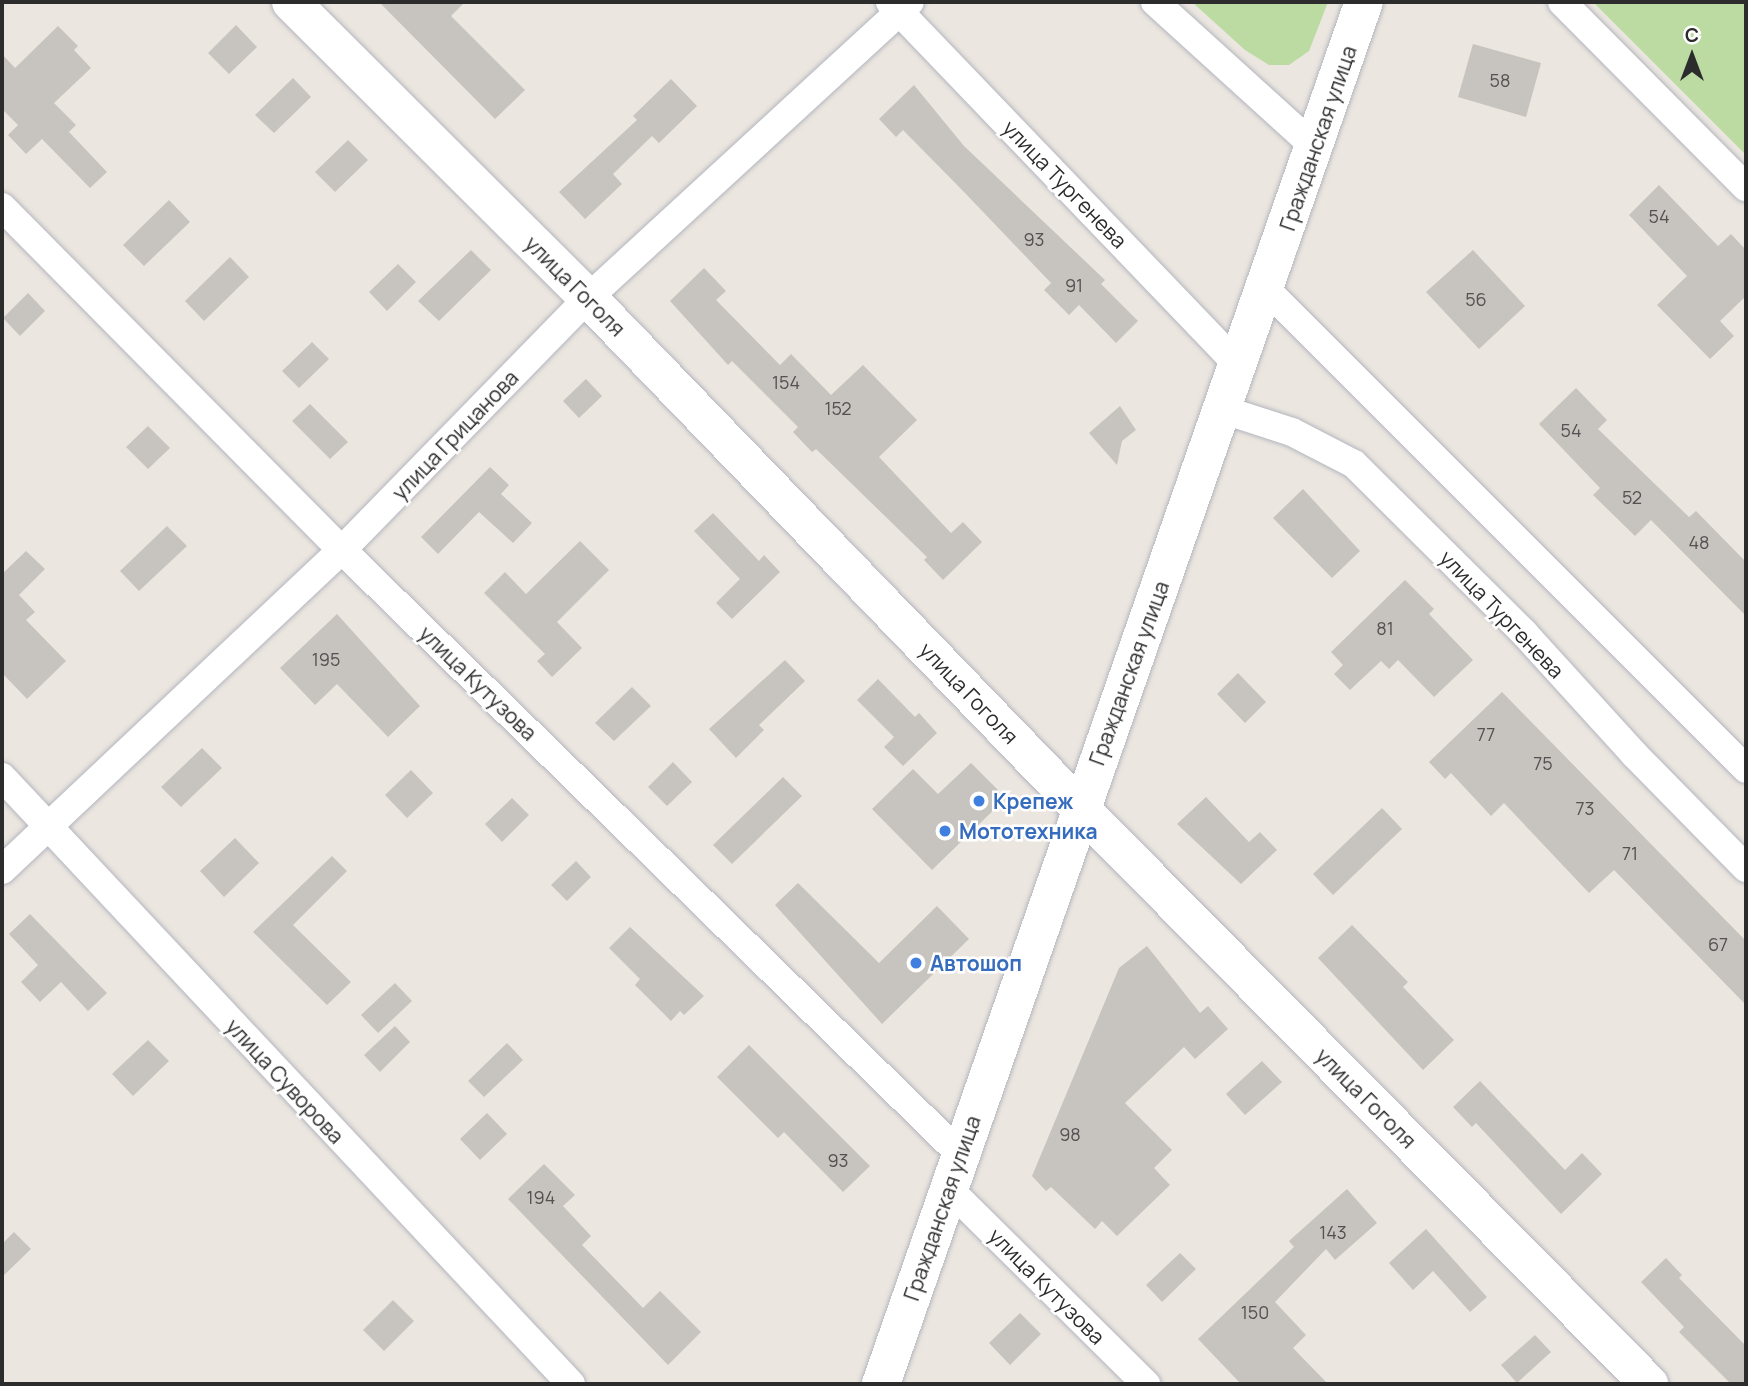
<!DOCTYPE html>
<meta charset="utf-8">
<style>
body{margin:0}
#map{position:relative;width:1748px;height:1386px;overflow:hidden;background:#ece6e0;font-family:Manrope,sans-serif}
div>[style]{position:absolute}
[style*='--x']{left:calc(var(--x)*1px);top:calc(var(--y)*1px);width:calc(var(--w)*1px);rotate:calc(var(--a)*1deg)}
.green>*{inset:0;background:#bbdba3}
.building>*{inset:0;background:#c7c3bf}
.roads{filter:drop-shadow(0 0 2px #b3b6be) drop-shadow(0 0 2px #b3b6be)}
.minor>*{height:28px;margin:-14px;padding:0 14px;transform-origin:14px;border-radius:14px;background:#fff}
.secondary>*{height:38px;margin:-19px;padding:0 19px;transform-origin:19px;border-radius:19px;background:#fff}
.dots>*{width:19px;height:19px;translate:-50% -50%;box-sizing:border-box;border:4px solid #fff;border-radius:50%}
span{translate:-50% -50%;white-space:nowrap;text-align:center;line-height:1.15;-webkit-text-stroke:5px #fff;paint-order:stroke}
.number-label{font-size:18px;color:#535251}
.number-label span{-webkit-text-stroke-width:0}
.street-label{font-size:21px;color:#2c2c2c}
.shop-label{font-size:21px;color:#366cbe;font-weight:700}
.left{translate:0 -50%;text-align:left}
.frame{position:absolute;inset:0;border:4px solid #2c2c2c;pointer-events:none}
.north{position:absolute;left:1657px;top:21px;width:70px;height:70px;-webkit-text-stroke:5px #fff;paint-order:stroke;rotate:0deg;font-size:19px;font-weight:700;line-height:28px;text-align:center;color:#2c2c2c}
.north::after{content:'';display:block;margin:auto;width:24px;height:32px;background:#2c2c2c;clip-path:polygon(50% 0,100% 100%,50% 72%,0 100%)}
</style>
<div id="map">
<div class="green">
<div style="clip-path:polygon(1192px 2px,1328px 2px,1309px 51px,1289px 65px,1269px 65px,1245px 50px)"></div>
<div style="clip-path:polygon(1593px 2px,1746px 2px,1746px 155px)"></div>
</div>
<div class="building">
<div style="clip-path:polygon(379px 2px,465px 2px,451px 16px,525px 90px,495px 119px)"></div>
<div style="clip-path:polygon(236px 25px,257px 47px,229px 74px,208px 53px)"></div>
<div style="clip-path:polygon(58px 26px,78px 46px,74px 50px,91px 68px,54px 103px,76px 125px,69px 132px,107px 172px,90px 188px,42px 139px,26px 154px,8px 135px,18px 125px,2px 109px,2px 54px,15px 68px)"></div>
<div style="clip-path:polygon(1473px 44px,1541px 63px,1526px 117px,1458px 97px)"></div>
<div style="clip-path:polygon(293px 78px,311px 97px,274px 133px,255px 115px)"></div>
<div style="clip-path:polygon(671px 79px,697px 106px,659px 143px,652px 136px,613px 174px,622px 184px,585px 219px,559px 192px,637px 120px,633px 116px)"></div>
<div style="clip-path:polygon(914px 85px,964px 146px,1105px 280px,1101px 284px,1138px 321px,1116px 343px,1079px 305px,1069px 315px,1044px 290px,1051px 283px,965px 193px,903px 130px,896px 137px,879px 119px)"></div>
<div style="clip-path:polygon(348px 140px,368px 160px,335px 192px,315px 172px)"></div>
<div style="clip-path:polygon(1659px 185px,1718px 246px,1731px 234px,1746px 250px,1746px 296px,1720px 321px,1734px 336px,1710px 359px,1657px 305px,1687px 276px,1629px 215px)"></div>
<div style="clip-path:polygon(169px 200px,190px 222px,144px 266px,123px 245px)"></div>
<div style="clip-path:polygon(471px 250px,491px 270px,439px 321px,418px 301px)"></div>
<div style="clip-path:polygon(1473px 250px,1525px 306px,1479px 349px,1426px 292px)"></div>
<div style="clip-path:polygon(230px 257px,249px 277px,204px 321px,185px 301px)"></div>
<div style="clip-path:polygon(398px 264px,416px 282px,387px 311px,369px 292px)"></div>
<div style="clip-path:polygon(704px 268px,726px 291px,716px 300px,780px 365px,791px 354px,831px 395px,863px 365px,917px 420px,879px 457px,951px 533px,963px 522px,982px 542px,943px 580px,924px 560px,927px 557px,816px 449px,812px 452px,793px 432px,798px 427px,732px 361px,728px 365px,670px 301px)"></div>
<div style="clip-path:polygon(28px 293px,45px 311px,20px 336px,3px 318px)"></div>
<div style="clip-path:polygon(312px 342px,329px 359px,299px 388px,282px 371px)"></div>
<div style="clip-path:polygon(586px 379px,602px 396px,579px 418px,563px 401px)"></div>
<div style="clip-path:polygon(1576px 388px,1607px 420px,1598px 429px,1689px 517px,1696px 511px,1746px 562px,1746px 616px,1651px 520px,1635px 536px,1593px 495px,1600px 488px,1539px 424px)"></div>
<div style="clip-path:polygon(310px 404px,348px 442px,330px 459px,292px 421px)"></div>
<div style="clip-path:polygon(1120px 406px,1136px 430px,1122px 441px,1117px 465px,1089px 433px)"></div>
<div style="clip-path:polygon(148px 426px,170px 448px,148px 469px,126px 447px)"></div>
<div style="clip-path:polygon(490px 467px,509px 485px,501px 494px,532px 523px,513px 543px,479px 512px,438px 554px,421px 537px)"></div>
<div style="clip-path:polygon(1303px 489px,1360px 551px,1332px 578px,1273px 518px)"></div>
<div style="clip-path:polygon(713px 513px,759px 561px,764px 555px,780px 572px,732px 619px,716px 603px,740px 579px,694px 531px)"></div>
<div style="clip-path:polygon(167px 526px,187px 546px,139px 591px,120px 571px)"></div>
<div style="clip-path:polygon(580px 541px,609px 570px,557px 622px,582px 648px,552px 677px,537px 661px,545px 654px,484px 593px,505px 572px,526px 594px)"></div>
<div style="clip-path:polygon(26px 551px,45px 569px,19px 595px,35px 612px,26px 620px,66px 661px,27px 699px,2px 673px,2px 574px)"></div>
<div style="clip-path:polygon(1405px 580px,1434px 609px,1429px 614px,1473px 660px,1434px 697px,1398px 660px,1389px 669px,1381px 661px,1350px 690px,1334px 674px,1343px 665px,1331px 652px)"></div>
<div style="clip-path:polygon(337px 614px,420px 706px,388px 737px,337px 684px,315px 705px,280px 668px)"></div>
<div style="clip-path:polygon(785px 660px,805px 681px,759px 725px,764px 730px,736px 758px,709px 729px)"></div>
<div style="clip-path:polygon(1238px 673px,1266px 702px,1245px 723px,1217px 694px)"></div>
<div style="clip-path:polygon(878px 679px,915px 717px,919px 713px,937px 733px,903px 766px,884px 747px,894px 737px,857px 700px)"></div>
<div style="clip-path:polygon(632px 687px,651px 706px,614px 741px,595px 723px)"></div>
<div style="clip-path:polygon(1502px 692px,1746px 941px,1746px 1005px,1614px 870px,1589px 893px,1504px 803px,1491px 816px,1451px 773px,1445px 779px,1429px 762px)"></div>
<div style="clip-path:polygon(202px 748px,222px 768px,181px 807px,161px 787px)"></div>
<div style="clip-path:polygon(673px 762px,692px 782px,667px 806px,648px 787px)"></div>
<div style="clip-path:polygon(971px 763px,1006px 798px,932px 870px,872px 809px,913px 769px,938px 794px)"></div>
<div style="clip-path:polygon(411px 770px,433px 793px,407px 818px,385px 795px)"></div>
<div style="clip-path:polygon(783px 777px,802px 796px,732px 864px,713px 845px)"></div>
<div style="clip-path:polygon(1206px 797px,1249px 842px,1260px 832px,1277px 850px,1241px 884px,1177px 824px)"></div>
<div style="clip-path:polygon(512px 798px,529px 815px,502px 842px,485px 824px)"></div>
<div style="clip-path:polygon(1382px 808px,1402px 829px,1333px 895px,1313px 874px)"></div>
<div style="clip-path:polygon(235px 838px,259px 863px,224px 897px,200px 871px)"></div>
<div style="clip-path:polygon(332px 856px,347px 871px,293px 925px,351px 982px,327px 1005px,253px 932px)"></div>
<div style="clip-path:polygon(576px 861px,591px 877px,567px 901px,551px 885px)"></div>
<div style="clip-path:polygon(798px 883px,879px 963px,937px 906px,969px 939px,882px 1024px,775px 905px)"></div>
<div style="clip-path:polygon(30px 914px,107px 993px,88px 1011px,61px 982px,40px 1002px,21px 982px,38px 965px,9px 934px)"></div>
<div style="clip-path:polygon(1352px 925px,1408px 982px,1403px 987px,1454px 1040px,1423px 1070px,1318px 958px)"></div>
<div style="clip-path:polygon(630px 927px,704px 996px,684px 1015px,680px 1011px,671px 1021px,635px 985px,640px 979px,609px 948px)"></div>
<div style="clip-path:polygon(1147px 946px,1200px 1013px,1208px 1006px,1228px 1029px,1195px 1059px,1184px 1047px,1125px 1103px,1172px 1150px,1154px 1168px,1170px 1185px,1117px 1236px,1102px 1221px,1095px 1229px,1051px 1187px,1046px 1191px,1032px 1176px,1119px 968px)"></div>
<div style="clip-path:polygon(395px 983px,412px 1001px,378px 1033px,361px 1015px)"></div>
<div style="clip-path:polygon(395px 1026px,410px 1042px,380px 1072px,364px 1055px)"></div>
<div style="clip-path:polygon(148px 1040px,169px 1061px,133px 1096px,112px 1074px)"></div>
<div style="clip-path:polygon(507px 1043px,523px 1060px,484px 1097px,468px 1081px)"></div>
<div style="clip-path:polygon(749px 1045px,870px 1166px,843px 1192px,784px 1132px,778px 1138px,717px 1077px)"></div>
<div style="clip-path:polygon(1262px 1061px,1282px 1082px,1245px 1115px,1226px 1094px)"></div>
<div style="clip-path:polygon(1480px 1081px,1565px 1170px,1582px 1153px,1602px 1174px,1561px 1214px,1476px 1123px,1472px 1127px,1453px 1107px)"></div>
<div style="clip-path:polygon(487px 1113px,507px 1134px,480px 1160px,460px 1139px)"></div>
<div style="clip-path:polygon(544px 1164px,575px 1195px,563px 1206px,591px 1236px,582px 1245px,643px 1308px,660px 1291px,701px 1332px,668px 1365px,508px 1199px)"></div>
<div style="clip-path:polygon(1347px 1189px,1377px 1223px,1335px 1260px,1326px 1249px,1275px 1302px,1306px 1335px,1293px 1348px,1328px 1384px,1241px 1384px,1198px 1339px,1294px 1247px,1289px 1241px)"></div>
<div style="clip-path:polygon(1426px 1229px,1487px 1297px,1470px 1312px,1433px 1271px,1413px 1290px,1389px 1263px)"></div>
<div style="clip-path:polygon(14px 1232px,31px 1249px,2px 1277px,2px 1244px)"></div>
<div style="clip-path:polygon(1180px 1253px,1196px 1269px,1162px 1302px,1146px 1285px)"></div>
<div style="clip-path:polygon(1666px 1258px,1682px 1275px,1679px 1278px,1746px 1346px,1746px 1384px,1731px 1384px,1679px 1332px,1684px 1327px,1641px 1282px)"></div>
<div style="clip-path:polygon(393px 1300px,414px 1321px,384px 1351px,363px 1330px)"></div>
<div style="clip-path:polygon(1020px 1313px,1041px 1334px,1010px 1365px,989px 1343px)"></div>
<div style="clip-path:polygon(1535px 1335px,1551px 1352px,1517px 1383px,1501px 1365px)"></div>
</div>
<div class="roads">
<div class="minor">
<div style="--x:890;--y:2;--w:506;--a:46.2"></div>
<div style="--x:1155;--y:2;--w:216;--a:42.2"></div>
<div style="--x:1562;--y:2;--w:261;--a:45.2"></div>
<div style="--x:2;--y:207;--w:483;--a:45.3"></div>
<div style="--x:342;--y:550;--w:864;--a:44.34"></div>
<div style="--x:1267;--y:290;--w:677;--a:45"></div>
<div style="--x:1224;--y:410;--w:71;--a:17.9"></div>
<div style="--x:1292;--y:432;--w:70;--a:27.3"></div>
<div style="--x:1354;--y:464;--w:240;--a:44.8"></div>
<div style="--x:1524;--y:633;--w:164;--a:47.7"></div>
<div style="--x:1634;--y:754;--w:160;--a:45.5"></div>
<div style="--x:2;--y:777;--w:832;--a:46.85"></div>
<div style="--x:2;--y:870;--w:467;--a:-43.3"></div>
<div style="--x:342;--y:550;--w:352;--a:-45.7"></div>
<div style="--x:588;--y:298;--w:437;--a:-42.6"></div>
<div style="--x:948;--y:1188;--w:279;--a:44.7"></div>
</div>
<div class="secondary">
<div style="--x:291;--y:2;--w:419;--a:44.9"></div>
<div style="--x:588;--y:298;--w:709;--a:46.03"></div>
<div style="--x:1080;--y:808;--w:810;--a:45.35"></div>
<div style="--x:881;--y:1384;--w:1464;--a:-70.74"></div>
</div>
</div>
<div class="dots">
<div style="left:979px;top:801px;background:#3f7fe0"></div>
<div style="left:945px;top:831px;background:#3f7fe0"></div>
<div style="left:916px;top:963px;background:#3f7fe0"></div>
</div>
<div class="number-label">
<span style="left:1500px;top:80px">58</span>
<span style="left:1659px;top:216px">54</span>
<span style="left:1034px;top:239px">93</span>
<span style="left:1074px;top:285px">91</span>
<span style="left:1476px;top:299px">56</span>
<span style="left:786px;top:382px">154</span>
<span style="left:838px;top:408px">152</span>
<span style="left:1571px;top:430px">54</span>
<span style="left:1632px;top:497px">52</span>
<span style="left:1699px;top:542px">48</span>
<span style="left:1385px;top:628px">81</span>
<span style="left:326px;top:659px">195</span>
<span style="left:1486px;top:734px">77</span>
<span style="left:1543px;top:763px">75</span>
<span style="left:1585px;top:808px">73</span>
<span style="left:1630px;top:853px">71</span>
<span style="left:1718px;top:944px">67</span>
<span style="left:1070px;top:1134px">98</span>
<span style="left:838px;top:1160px">93</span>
<span style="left:541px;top:1197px">194</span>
<span style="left:1333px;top:1232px">143</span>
<span style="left:1255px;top:1312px">150</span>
</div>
<div class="street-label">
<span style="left:1318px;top:138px;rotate:-71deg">Гражданская улица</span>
<span style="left:1065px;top:184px;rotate:46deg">улица Тургенева</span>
<span style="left:575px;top:286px;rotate:45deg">улица Гоголя</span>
<span style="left:455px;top:435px;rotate:-46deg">улица Грицанова</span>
<span style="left:1502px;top:614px;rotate:46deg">улица Тургенева</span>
<span style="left:1129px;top:673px;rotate:-70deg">Гражданская улица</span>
<span style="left:478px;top:683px;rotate:44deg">улица Кутузова</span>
<span style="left:969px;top:693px;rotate:46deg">улица Гоголя</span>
<span style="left:285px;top:1081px;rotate:47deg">улица Суворова</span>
<span style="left:1366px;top:1098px;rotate:45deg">улица Гоголя</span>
<span style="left:942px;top:1208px;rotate:-71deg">Гражданская улица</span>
<span style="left:1047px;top:1286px;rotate:45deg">улица Кутузова</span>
</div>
<div class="shop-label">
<span class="left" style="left:993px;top:801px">Крепеж</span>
<span class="left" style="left:959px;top:831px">Мототехника</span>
<span class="left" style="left:930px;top:963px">Автошоп</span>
</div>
<div class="frame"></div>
<div class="north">С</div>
</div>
